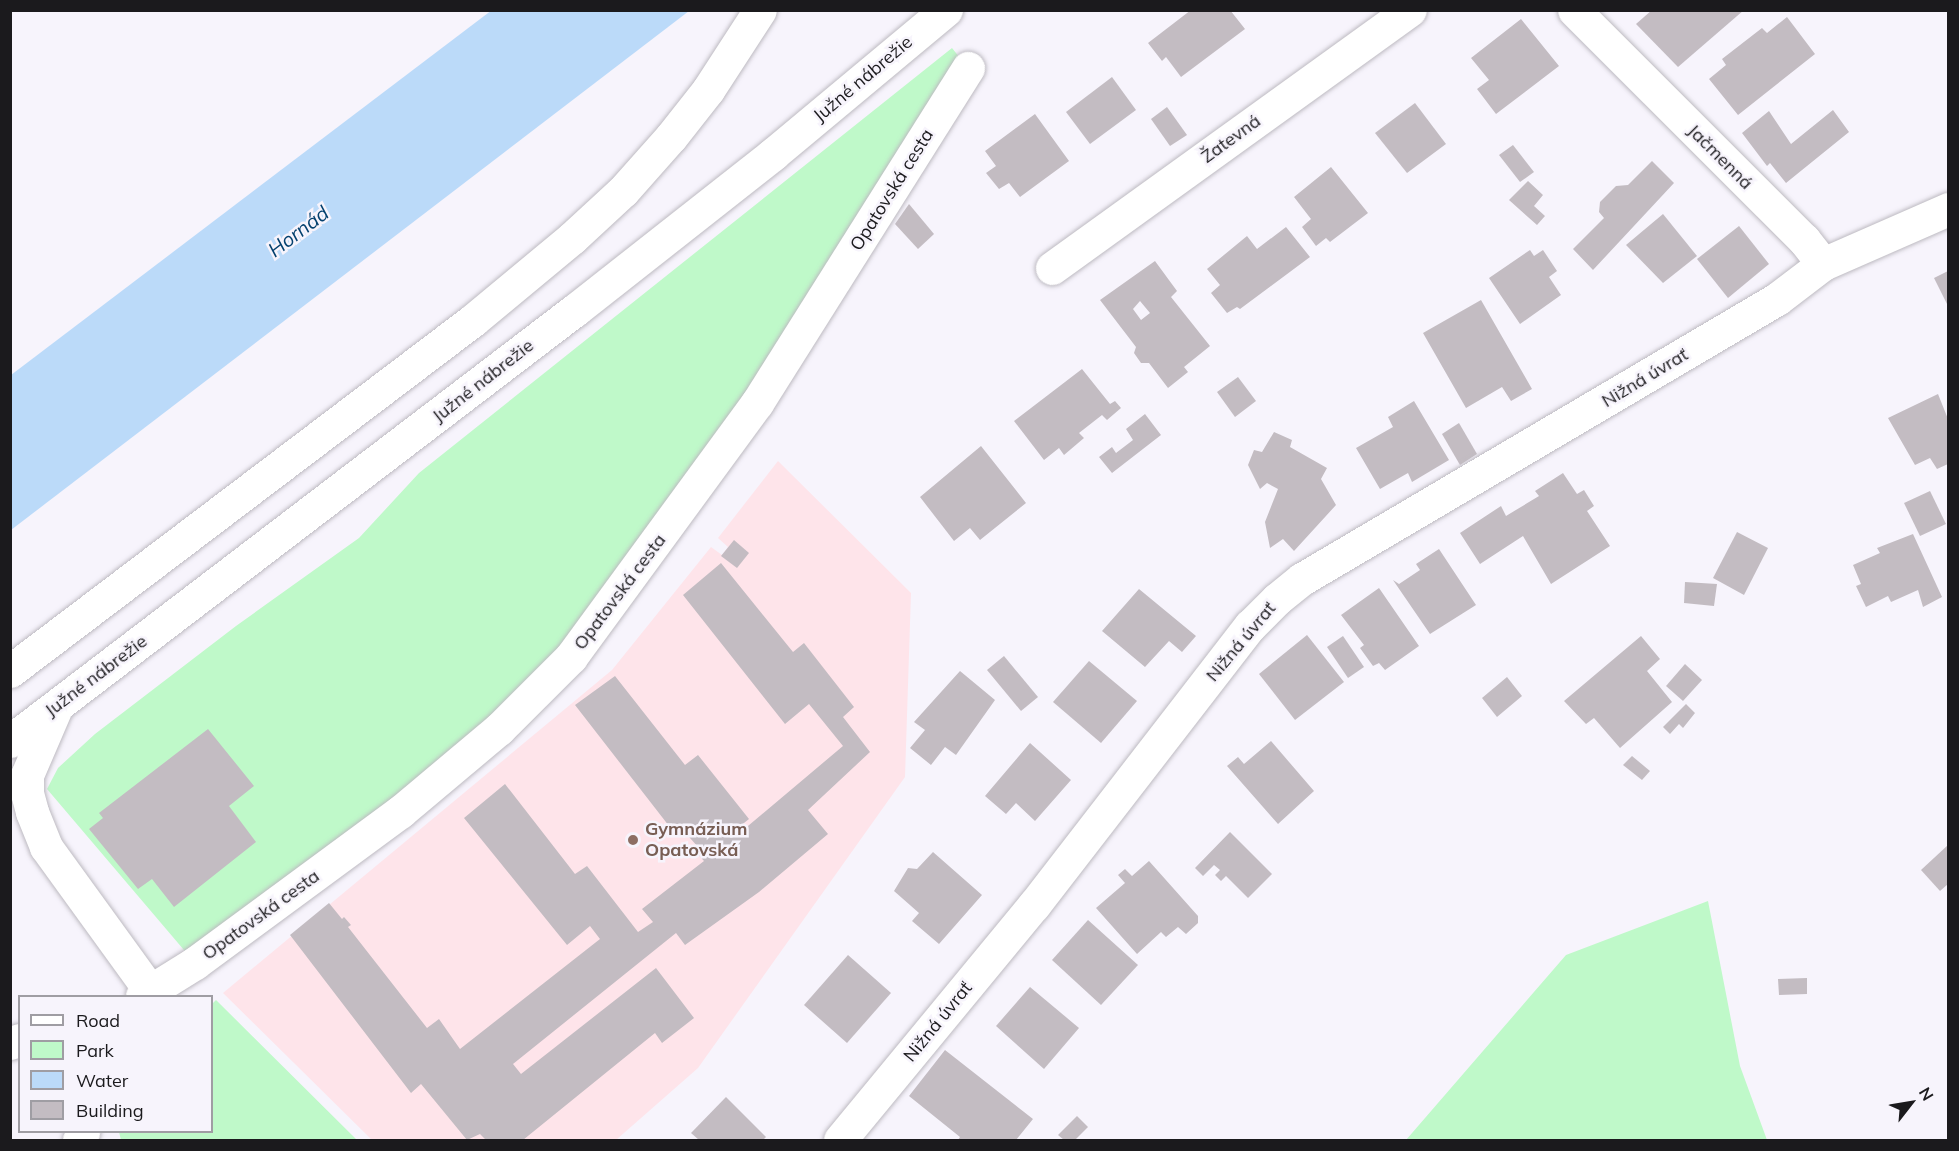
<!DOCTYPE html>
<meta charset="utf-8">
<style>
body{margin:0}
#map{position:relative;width:1959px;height:1151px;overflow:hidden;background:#f7f4fc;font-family:Mulish,sans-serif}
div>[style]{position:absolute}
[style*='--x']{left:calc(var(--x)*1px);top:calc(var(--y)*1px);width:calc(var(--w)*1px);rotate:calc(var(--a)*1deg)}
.education>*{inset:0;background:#fee4ea}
.green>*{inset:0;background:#bff9c9}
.water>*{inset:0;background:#bbdaf9}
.building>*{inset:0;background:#c3bcc2}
.roads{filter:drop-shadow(0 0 2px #bdbac1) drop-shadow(0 0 2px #bdbac1)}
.minor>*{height:33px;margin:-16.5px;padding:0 16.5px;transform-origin:16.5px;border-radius:16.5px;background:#fff}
.highway>*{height:33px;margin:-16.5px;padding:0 16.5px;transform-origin:16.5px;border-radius:16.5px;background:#fff}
.dots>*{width:16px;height:16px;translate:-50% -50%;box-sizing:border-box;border:3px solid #f7f4fc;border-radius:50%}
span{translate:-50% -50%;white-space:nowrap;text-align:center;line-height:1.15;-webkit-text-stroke:5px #f7f4fc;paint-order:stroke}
.street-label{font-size:18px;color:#1b1a1d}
.education-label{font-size:18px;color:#785e54;font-weight:700}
.left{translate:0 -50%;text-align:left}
.water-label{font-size:20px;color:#04416f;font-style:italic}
.frame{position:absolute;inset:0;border:12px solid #1b1a1d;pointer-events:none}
.legend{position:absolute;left:18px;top:995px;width:195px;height:138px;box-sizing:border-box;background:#f7f4fc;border:2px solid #9f9da3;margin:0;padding:8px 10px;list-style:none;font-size:18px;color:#1b1a1d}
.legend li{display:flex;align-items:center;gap:12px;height:30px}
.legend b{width:30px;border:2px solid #9f9da3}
.north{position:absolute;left:1881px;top:1073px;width:60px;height:60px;-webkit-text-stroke:4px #f7f4fc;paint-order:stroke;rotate:59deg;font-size:16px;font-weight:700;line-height:24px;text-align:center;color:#1b1a1d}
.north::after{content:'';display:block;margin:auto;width:21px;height:27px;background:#1b1a1d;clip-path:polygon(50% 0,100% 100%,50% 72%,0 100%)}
</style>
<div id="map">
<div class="education">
<div style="clip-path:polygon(778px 461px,911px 593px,905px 777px,698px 1068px,616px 1140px,372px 1140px,223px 993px,612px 670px,711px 547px,722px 555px,728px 547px,718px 538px)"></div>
</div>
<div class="green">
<div style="clip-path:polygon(952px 48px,968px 68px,571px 657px,195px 963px,47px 789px,58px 768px,95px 734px,236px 626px,359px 538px,419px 473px)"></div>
<div style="clip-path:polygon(1708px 901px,1740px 1066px,1767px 1140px,1406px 1140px,1566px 955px)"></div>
<div style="clip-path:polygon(216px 1000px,357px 1140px,121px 1140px,119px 1132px,212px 1132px,212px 1004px)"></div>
</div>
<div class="water">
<div style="clip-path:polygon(492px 10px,689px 11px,11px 530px,11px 375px)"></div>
</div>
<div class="building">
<div style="clip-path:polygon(1191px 10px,1230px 10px,1245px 29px,1181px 77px,1166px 57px,1162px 61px,1148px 43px)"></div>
<div style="clip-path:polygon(1652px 10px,1744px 10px,1678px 67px,1636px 24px)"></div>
<div style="clip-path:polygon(1787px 17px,1815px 54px,1738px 115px,1709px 79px,1726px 65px,1722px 59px,1762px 28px,1767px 33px)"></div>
<div style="clip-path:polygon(1521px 19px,1559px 66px,1496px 114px,1477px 89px,1489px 80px,1471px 58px)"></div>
<div style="clip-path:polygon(1112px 77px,1136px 110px,1090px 144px,1066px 112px)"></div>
<div style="clip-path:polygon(1415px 103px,1446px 144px,1407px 173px,1375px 133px)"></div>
<div style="clip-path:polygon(1167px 107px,1187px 135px,1170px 146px,1151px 119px)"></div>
<div style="clip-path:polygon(1833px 110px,1849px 132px,1786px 183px,1770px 163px,1767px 166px,1742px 133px,1769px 111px,1791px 144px)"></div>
<div style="clip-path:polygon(1035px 114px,1069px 161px,1020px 197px,1009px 183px,999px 189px,986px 173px,996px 166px,985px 151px)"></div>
<div style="clip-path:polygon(1513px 145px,1534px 172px,1520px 182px,1499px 155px)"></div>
<div style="clip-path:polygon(1652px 161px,1674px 183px,1593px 270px,1573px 249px,1604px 218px,1599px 212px,1600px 202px,1616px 186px,1628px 185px)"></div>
<div style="clip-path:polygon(1331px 167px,1368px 213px,1330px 242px,1326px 238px,1316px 246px,1302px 227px,1311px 219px,1294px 197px)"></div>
<div style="clip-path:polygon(1528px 181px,1543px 195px,1534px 206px,1545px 216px,1537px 225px,1509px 200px)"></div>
<div style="clip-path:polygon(909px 204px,934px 234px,918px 249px,895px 224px)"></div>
<div style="clip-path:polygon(1663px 214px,1697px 256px,1663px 283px,1626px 245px)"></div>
<div style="clip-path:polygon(1739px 226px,1769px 264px,1728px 298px,1697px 259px)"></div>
<div style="clip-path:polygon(1286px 227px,1310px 257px,1240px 309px,1237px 307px,1227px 313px,1211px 293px,1220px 285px,1207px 269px,1247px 236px,1257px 249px)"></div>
<div style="clip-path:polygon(1530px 250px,1534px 256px,1543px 250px,1557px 271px,1549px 277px,1561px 295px,1520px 324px,1489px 278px)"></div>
<div style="clip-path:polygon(evenodd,1155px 261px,1177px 291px,1171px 297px,1210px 346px,1184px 367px,1188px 372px,1168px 388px,1149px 363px,1141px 363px,1134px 353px,1136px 347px,1100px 300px,1155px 261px,1140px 301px,1150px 313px,1141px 320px,1133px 309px,1140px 301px)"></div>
<div style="clip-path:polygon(1948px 271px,1948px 306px,1934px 278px)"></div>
<div style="clip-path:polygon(1481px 300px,1532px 389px,1511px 401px,1502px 387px,1466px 408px,1423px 333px)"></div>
<div style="clip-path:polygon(1082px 369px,1110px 404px,1115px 401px,1121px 408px,1107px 420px,1102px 415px,1079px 433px,1084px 438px,1064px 455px,1059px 448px,1044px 460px,1014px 421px)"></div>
<div style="clip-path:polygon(1238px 377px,1256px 401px,1235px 417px,1217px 392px)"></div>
<div style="clip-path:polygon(1938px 394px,1948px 419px,1948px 464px,1937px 469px,1930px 458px,1915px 465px,1888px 418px)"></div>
<div style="clip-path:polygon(1414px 401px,1449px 460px,1412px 482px,1408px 473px,1380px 489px,1356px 448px,1393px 427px,1388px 417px)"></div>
<div style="clip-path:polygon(1145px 414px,1161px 435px,1112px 473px,1099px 457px,1112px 447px,1116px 453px,1133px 440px,1126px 429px)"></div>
<div style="clip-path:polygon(1459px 423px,1477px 454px,1460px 465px,1442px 434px)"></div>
<div style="clip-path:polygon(1274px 432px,1292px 440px,1290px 447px,1327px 468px,1321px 479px,1336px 505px,1294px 551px,1283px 539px,1270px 548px,1265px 522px,1278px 489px,1267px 483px,1260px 489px,1248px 465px,1254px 450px,1262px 452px)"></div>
<div style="clip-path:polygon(981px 446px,1026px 503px,980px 540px,970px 528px,954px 541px,920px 497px)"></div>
<div style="clip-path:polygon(1563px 473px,1577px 494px,1584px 490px,1594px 506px,1587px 511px,1610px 546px,1551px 584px,1523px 536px,1480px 564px,1460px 533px,1501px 506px,1506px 516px,1539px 496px,1535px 491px)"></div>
<div style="clip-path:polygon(1930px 491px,1946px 524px,1920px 536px,1904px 503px)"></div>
<div style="clip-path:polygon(1737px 532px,1768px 548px,1744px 595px,1713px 578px)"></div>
<div style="clip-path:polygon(1913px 534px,1942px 597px,1923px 607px,1918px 590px,1891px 602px,1888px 596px,1866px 607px,1856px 586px,1861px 584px,1853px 565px,1880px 553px,1877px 548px)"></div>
<div style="clip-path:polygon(734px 540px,749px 553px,737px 568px,721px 556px)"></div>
<div style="clip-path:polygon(1439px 549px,1476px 605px,1430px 634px,1393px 580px,1399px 584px,1420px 570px,1416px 564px)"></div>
<div style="clip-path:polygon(721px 563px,793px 652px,804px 643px,854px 707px,843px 717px,870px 752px,808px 810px,828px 834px,759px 892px,685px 945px,676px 933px,513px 1064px,521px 1074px,656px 968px,694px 1018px,662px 1043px,655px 1033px,523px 1140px,486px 1140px,480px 1134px,467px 1140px,421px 1084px,411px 1093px,290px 935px,329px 903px,342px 919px,344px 917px,351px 925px,348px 927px,427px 1028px,439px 1019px,460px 1049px,600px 939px,590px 926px,567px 945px,464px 818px,505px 784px,575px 874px,587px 866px,638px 932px,653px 922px,642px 909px,704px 861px,694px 850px,698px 847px,682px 829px,676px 835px,575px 705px,615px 676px,685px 765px,698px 755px,749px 819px,739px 827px,742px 831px,843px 746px,809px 704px,785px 724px,683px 595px)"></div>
<div style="clip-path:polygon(1685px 582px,1717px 584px,1714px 606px,1684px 603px)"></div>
<div style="clip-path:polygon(1379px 588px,1419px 646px,1385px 670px,1379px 663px,1373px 666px,1360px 648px,1364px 645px,1341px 615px)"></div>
<div style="clip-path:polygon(1139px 589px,1196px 636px,1182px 652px,1169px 641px,1145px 667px,1102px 631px)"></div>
<div style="clip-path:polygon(1307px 635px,1344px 682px,1295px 720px,1259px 674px)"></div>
<div style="clip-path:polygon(1343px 636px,1364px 667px,1348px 678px,1327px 647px)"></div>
<div style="clip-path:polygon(1641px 636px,1660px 659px,1647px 671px,1672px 702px,1620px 748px,1594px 718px,1586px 724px,1564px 701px)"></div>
<div style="clip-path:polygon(1004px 656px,1038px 697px,1021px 711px,987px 670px)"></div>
<div style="clip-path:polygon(1089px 661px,1137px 701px,1101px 743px,1053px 702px)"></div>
<div style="clip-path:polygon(1685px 664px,1702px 680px,1683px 701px,1666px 686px)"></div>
<div style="clip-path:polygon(960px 671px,995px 700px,956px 755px,945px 747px,931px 765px,910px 748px,925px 730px,914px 722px)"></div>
<div style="clip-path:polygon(1507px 677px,1522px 696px,1497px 717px,1482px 698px)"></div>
<div style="clip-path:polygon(1686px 704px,1695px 713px,1683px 728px,1679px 724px,1670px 734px,1663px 727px)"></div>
<div style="clip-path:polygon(208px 729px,254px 786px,229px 806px,256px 842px,174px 907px,152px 879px,138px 889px,89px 829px,103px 818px,99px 813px)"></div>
<div style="clip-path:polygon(1271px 741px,1314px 791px,1278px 824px,1227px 766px,1238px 757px,1244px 764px)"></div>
<div style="clip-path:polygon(1030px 743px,1071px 780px,1035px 821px,1016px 803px,1006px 814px,985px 796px)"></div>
<div style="clip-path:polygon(1632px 756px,1650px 771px,1642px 780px,1623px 765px)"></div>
<div style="clip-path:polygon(1230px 832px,1272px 874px,1248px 898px,1226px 876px,1221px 881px,1215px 875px,1220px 870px,1214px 865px,1203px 876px,1195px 868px)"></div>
<div style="clip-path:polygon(1948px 845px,1948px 884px,1940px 891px,1921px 870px)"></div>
<div style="clip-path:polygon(933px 852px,982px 895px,939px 944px,912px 921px,919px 913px,894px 891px,908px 868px,917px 869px)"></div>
<div style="clip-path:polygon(1149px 861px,1198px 916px,1198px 923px,1186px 934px,1178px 927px,1166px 937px,1161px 932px,1137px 954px,1096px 908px,1125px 883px,1118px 875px,1125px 869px,1132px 876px)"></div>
<div style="clip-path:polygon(1088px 920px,1138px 965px,1101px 1005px,1052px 960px)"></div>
<div style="clip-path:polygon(848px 955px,891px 993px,847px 1043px,804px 1005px)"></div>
<div style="clip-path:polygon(1807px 978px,1807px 994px,1779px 995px,1778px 979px)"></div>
<div style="clip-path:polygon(1030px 987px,1079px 1028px,1044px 1069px,996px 1026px)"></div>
<div style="clip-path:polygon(945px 1050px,1033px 1119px,1016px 1140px,958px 1140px,960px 1137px,909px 1096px)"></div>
<div style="clip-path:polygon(726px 1097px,766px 1137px,763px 1140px,699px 1140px,691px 1133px)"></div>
<div style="clip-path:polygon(1077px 1116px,1088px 1127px,1075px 1140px,1064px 1140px,1058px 1135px)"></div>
</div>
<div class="roads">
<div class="minor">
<div style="--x:1823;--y:264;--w:137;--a:-23.7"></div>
<div style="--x:1052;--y:268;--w:441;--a:-35.8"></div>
<div style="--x:142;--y:996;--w:62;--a:-31.9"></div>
<div style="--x:195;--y:963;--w:255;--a:-36.4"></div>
<div style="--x:400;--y:812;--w:129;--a:-40"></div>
<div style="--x:499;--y:729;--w:102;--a:-45"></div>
<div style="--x:571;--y:657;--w:315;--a:-53.8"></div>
<div style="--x:757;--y:403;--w:396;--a:-57.8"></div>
<div style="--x:10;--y:1043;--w:10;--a:-17"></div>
<div style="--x:79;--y:1140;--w:9;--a:-63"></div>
<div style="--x:840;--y:1140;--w:305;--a:-50.5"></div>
<div style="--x:1034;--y:905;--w:353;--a:-52.3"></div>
<div style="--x:1250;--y:626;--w:38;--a:-45"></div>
<div style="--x:1277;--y:599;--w:32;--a:-39"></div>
<div style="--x:1302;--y:579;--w:551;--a:-30.52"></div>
<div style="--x:1777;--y:299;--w:58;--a:-37.3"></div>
<div style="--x:1823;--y:264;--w:31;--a:-128"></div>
<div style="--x:1804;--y:240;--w:325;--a:-135"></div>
</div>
<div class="highway">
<div style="--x:10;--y:671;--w:580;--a:-37.15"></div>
<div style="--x:472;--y:321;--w:130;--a:-39.7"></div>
<div style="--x:572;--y:238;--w:69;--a:-42.7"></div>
<div style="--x:623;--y:191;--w:72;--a:-48.4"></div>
<div style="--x:671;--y:137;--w:60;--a:-51.8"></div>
<div style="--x:708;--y:90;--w:95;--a:-57"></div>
<div style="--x:55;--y:710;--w:71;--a:113.3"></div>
<div style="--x:27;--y:775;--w:18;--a:90"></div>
<div style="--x:27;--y:793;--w:20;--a:75"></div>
<div style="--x:32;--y:812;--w:38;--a:68"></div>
<div style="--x:46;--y:847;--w:179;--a:54.1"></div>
<div style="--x:10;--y:741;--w:711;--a:-37.34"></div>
<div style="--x:575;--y:310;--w:252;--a:-38.2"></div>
<div style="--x:773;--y:154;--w:225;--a:-39.8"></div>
</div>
</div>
<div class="dots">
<div style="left:633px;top:840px;background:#8d6e63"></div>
</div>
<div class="street-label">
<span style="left:863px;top:79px;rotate:-40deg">Južné nábrežie</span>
<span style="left:1231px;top:139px;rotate:-36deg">Žatevná</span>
<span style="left:1720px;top:157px;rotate:45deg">Jačmenná</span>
<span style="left:892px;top:190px;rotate:-58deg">Opatovská cesta</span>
<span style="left:1645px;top:378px;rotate:-31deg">Nižná úvrať</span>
<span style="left:483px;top:381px;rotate:-38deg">Južné nábrežie</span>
<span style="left:620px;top:592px;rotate:-53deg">Opatovská cesta</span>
<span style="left:1241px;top:642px;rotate:-50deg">Nižná úvrať</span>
<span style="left:96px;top:676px;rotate:-37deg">Južné nábrežie</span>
<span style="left:261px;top:915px;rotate:-36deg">Opatovská cesta</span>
<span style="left:938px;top:1022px;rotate:-51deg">Nižná úvrať</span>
</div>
<div class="education-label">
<span class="left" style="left:645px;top:840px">Gymnázium<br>Opatovská</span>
</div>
<div class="water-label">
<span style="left:298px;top:231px;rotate:-37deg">Hornád</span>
</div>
<div class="frame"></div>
<ul class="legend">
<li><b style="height:8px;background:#fff"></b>Road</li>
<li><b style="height:16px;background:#bff9c9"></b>Park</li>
<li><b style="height:16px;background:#bbdaf9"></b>Water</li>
<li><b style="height:16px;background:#c3bcc2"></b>Building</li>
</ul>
<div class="north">N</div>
</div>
